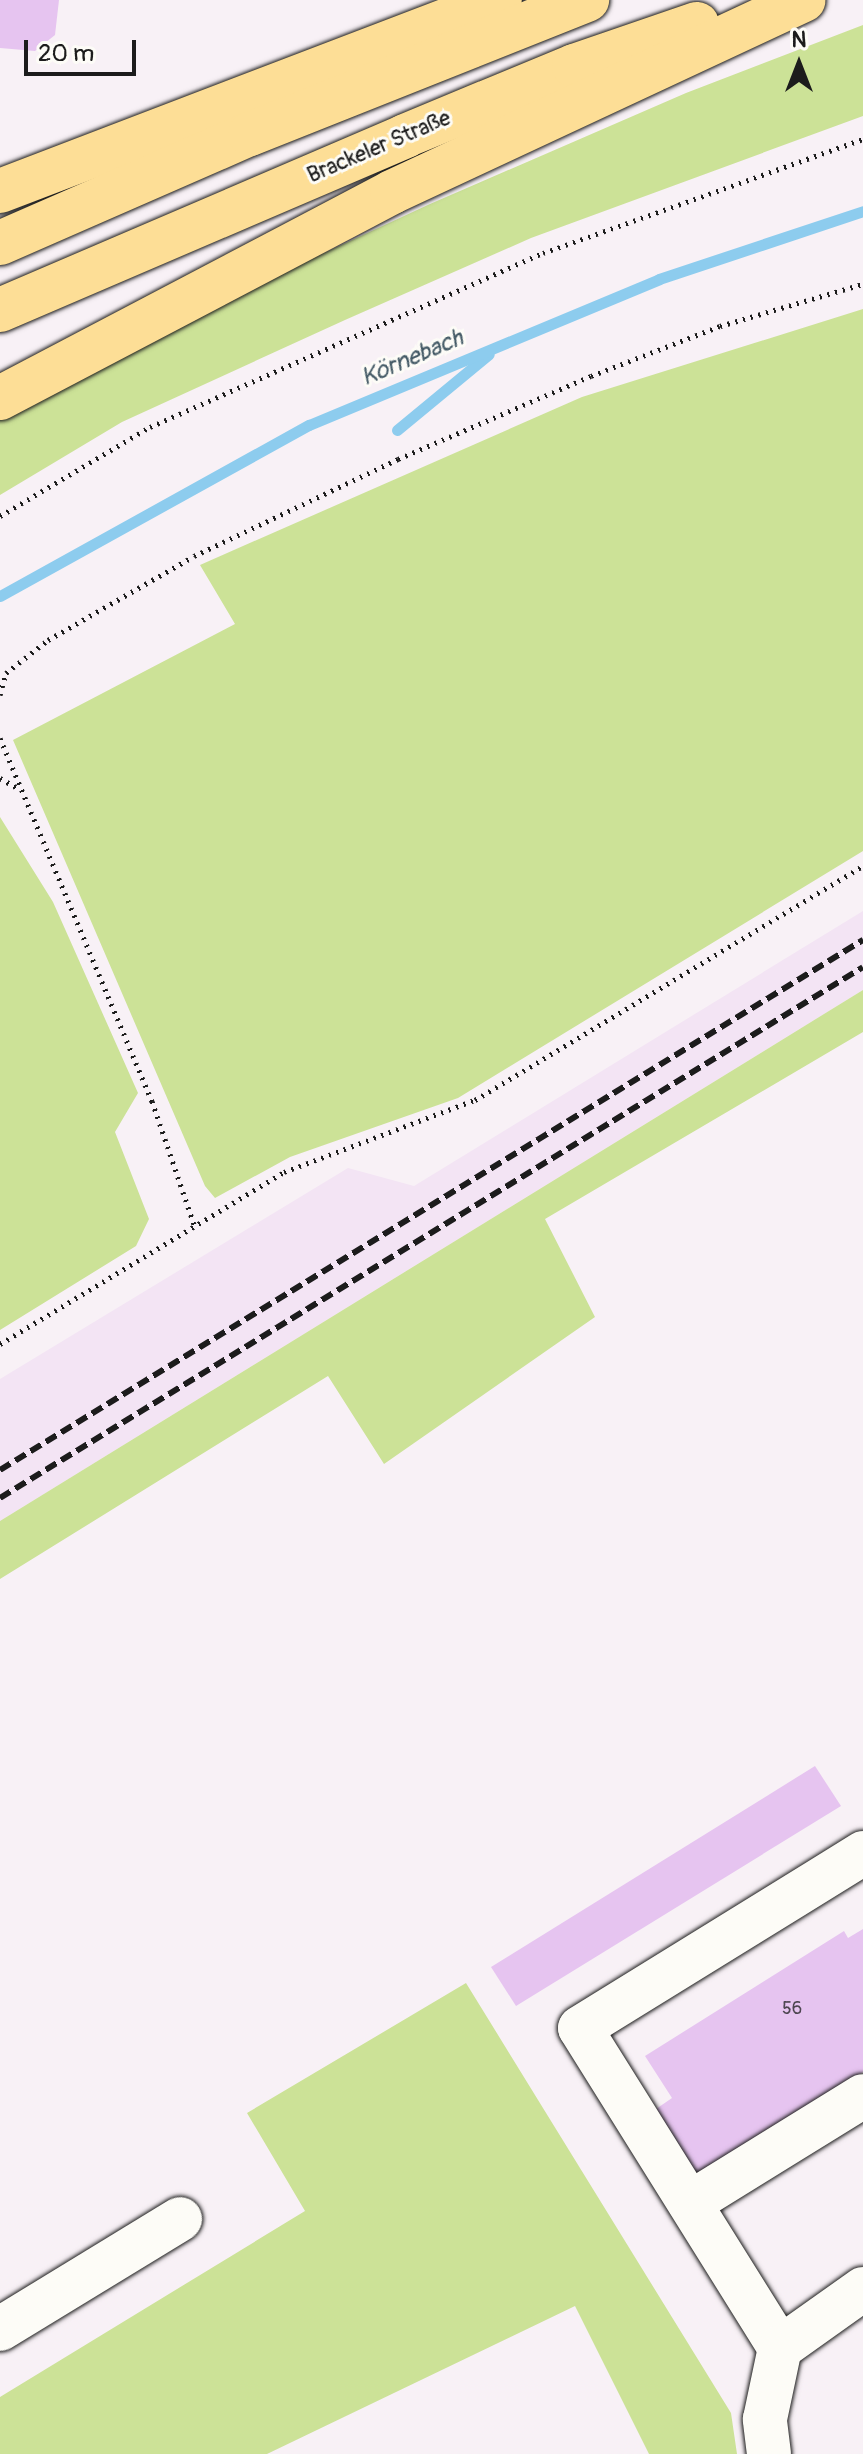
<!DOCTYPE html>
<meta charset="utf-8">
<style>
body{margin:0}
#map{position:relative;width:863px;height:2454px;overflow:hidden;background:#f8f1f6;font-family:Pangolin,sans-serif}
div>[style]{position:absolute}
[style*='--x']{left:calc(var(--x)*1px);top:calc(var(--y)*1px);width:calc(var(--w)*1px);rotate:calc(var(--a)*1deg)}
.built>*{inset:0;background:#f3e4f4}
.green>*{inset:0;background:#cce297}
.stream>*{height:11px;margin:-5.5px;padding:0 5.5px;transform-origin:5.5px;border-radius:5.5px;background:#8dccee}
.building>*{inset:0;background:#e6c4f0}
.path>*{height:5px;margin-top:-2.5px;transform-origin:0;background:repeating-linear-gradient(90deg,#1c1c1c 0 2px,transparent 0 8px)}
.roads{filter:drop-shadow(0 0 2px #1c1c1c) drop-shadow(0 0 2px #1c1c1c)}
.minor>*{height:44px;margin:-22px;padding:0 22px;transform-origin:22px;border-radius:22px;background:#fdfcf7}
.highway>*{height:44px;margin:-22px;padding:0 22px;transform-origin:22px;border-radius:22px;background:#fdde96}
.rail>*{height:6px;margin-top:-3px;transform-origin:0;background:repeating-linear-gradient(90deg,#1c1c1c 0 12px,transparent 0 18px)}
span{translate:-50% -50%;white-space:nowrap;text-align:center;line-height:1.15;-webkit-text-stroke:6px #fdfcf7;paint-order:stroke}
.number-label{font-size:18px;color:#4e4651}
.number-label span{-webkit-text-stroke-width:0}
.street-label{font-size:22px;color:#1c1c1c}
.water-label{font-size:24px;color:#445a66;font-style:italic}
.north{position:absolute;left:759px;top:24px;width:80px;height:80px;-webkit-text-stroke:6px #fdfcf7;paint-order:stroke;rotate:0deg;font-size:22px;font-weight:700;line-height:32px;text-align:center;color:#1c1c1c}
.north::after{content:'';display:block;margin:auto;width:28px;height:36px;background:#1c1c1c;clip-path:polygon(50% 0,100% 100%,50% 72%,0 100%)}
.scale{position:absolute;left:24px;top:40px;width:112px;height:36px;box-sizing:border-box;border:4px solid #1c1c1c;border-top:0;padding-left:10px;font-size:24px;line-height:28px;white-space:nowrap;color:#1c1c1c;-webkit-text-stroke:6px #fdfcf7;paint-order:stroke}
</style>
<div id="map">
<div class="built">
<div style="clip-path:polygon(863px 911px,863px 990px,0 1521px,0 1379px,348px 1168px,414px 1186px)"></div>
</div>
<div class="green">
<div style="clip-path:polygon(863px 25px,863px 116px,531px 238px,345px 320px,122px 422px,0 495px,0 420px,28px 404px,205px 308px,430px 204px,686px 93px)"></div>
<div style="clip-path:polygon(863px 309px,863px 851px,458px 1098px,290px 1157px,215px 1198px,205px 1186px,13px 740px,235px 624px,200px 565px,582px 397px)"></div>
<div style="clip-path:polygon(0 817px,53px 902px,138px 1093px,115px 1132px,149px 1219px,136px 1246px,0 1330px)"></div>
<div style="clip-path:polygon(863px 990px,863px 1032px,545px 1219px,595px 1317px,384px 1464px,328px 1376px,0 1579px,0 1521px)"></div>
<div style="clip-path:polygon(466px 1983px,731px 2413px,737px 2454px,649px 2454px,575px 2306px,267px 2454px,0 2454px,0 2397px,305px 2211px,247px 2113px)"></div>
</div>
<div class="stream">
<div style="--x:397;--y:430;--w:119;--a:-39.6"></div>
<div style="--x:0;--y:596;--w:353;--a:-29"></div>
<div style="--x:309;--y:425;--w:379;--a:-22.6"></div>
<div style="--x:659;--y:279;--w:215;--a:-18.4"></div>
</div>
<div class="building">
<div style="clip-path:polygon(0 0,59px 0,55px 35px,35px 51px,0 48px)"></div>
<div style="clip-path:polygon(815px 1766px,841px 1806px,516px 2006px,491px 1967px)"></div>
<div style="clip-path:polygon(863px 1929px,863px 2072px,697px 2175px,656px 2109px,672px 2098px,645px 2056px,844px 1931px,848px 1938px)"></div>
</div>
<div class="path">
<div style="--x:0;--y:516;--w:174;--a:-30.7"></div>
<div style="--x:150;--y:427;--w:430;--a:-23.9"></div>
<div style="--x:543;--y:253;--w:340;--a:-19.6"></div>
<div style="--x:0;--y:695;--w:23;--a:-75"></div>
<div style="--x:6;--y:673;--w:53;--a:-38.2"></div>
<div style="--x:48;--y:640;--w:168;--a:-29.9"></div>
<div style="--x:194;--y:556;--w:226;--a:-25.4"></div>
<div style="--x:398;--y:459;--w:210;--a:-23.3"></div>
<div style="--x:591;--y:376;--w:138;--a:-21.2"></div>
<div style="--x:720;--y:326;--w:149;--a:-16.4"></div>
<div style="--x:0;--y:738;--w:394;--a:67.3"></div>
<div style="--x:152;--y:1101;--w:133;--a:71.2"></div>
<div style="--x:0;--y:778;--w:22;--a:30"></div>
<div style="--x:0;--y:1344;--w:332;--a:-31.2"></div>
<div style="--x:284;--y:1172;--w:204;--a:-20.7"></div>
<div style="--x:475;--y:1100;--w:453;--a:-31.1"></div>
</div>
<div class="roads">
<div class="minor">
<div style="--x:690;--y:2203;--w:203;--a:-31.7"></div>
<div style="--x:0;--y:2329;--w:211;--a:-31.4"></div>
<div style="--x:780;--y:2348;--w:377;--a:-122"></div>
<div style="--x:580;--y:2028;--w:333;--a:-31.7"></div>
<div style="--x:769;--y:2454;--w:35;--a:-97"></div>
<div style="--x:765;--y:2419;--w:73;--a:-78.1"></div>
<div style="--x:780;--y:2348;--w:102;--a:-35.4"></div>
</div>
<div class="highway">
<div style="--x:0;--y:191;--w:535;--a:-20.91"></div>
<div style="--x:0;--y:243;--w:273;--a:-23.6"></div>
<div style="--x:250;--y:134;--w:363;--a:-21.7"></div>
<div style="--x:0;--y:310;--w:441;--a:-23.2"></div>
<div style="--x:405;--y:136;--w:183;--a:-22.5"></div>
<div style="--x:574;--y:66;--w:130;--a:-18.9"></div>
<div style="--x:0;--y:398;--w:443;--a:-27.7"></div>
<div style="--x:392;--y:192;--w:454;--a:-25"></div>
</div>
</div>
<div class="rail">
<div style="--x:0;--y:1470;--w:1013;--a:-31.56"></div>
<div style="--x:0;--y:1498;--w:1013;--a:-31.6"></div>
</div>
<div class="number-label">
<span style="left:792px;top:2009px">56</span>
</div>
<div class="street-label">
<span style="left:379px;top:147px;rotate:-23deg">Brackeler Straße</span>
</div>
<div class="water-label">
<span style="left:412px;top:358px;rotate:-23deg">Körnebach</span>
</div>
<div class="north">N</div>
<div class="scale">20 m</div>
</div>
